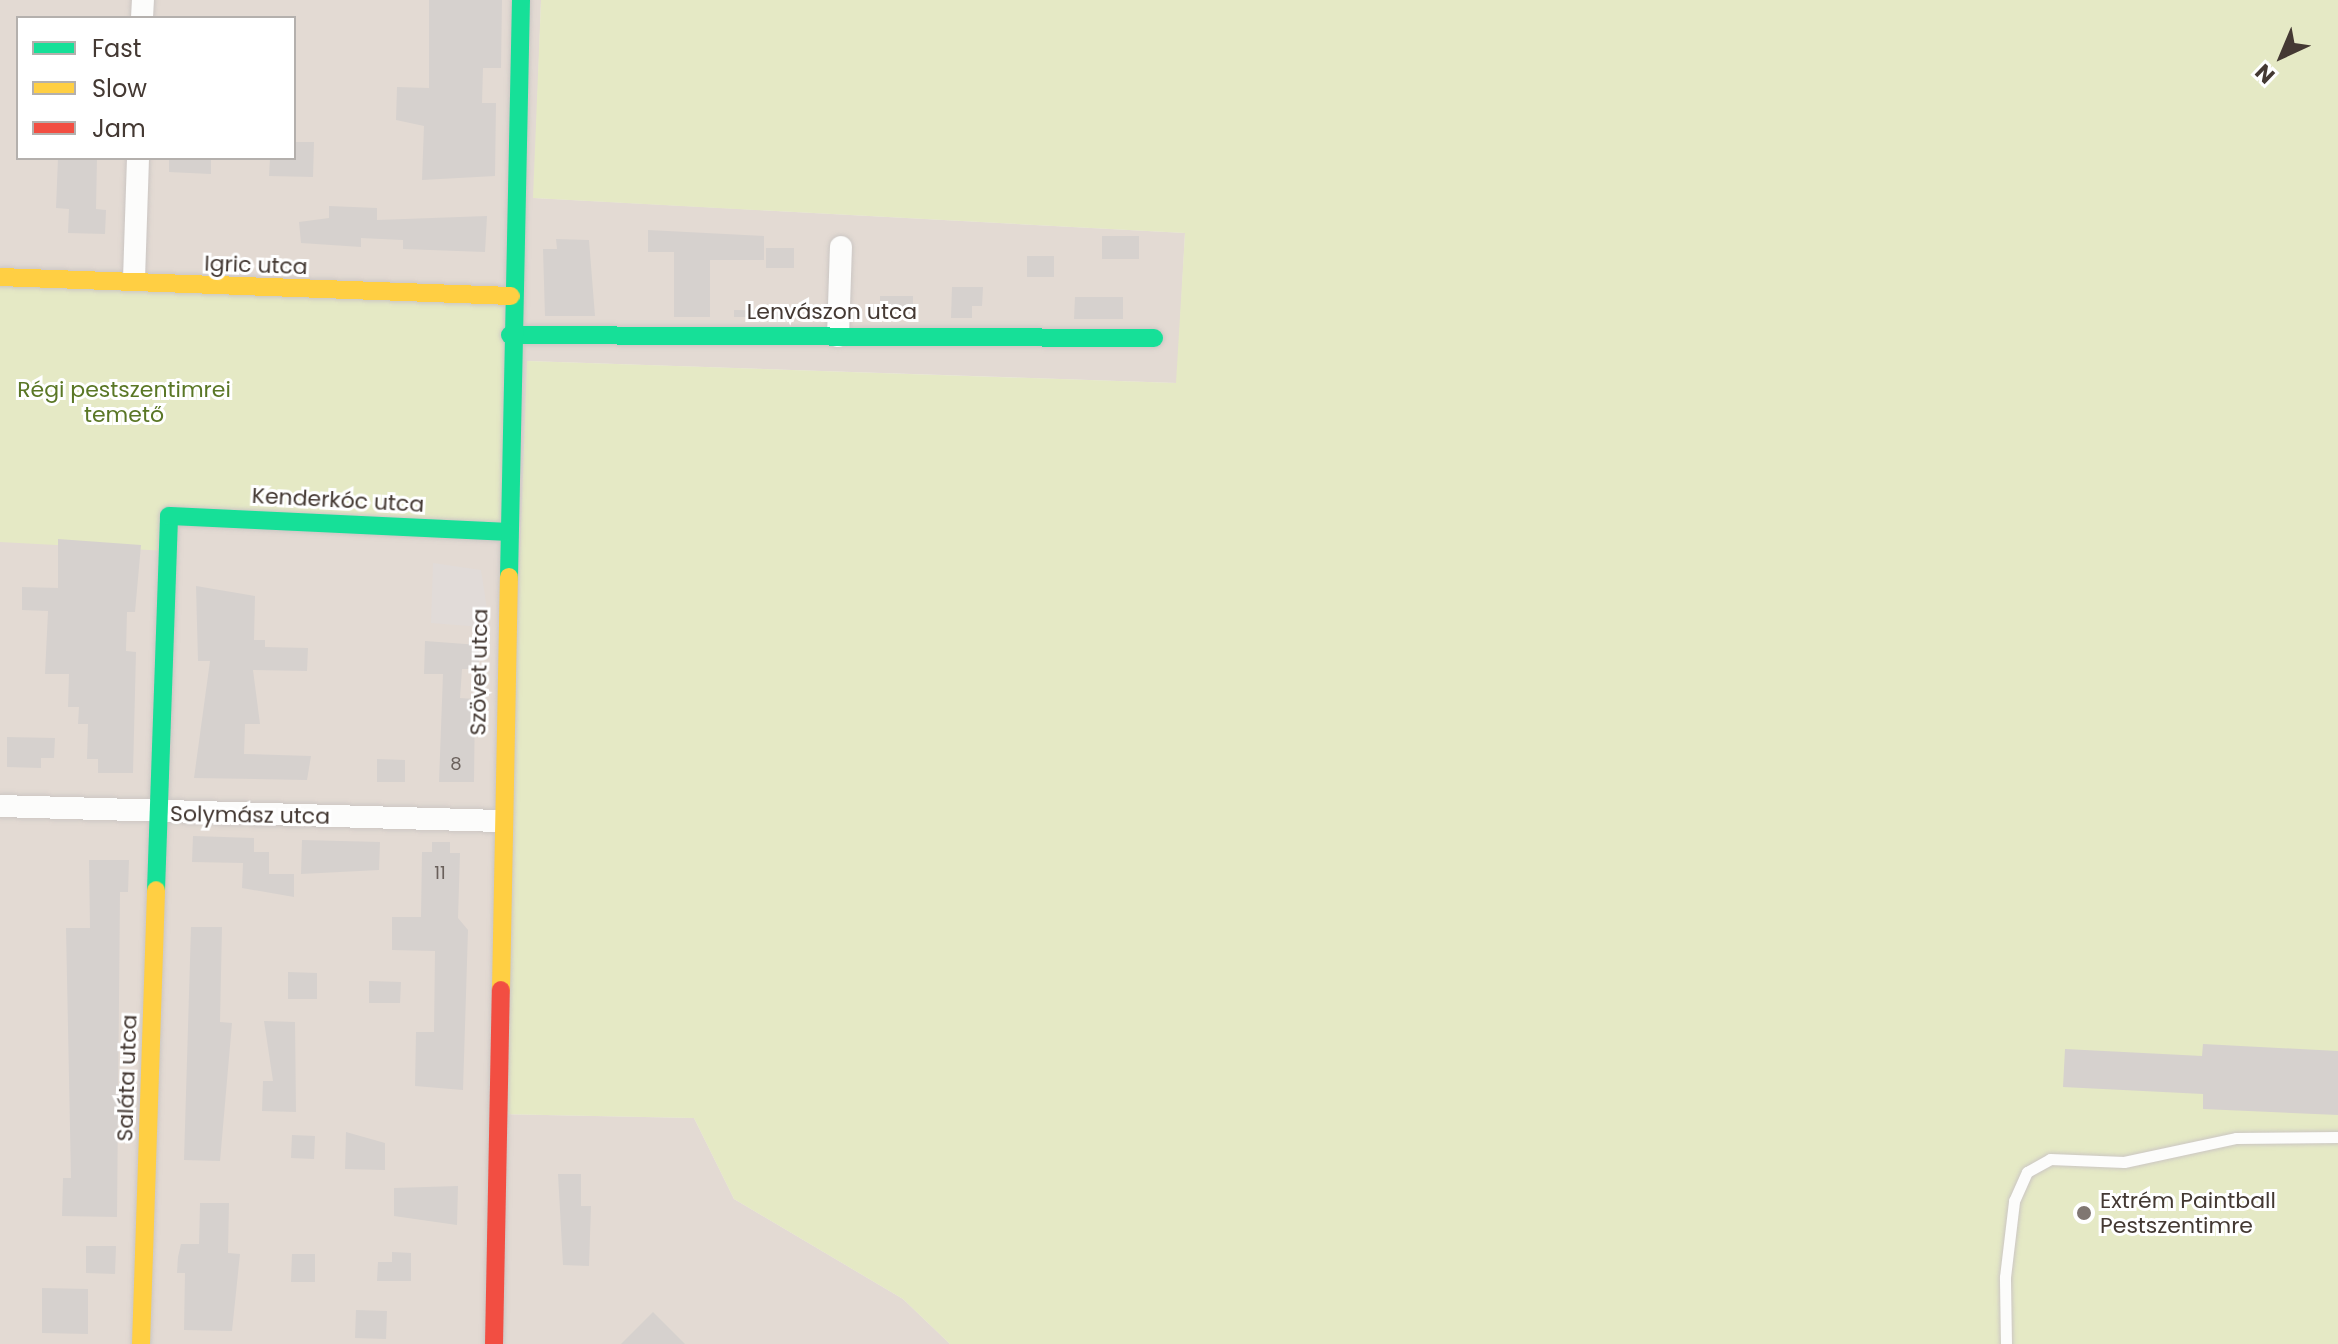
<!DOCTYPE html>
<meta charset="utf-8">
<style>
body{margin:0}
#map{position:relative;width:2338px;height:1344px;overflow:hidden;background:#eeeae6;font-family:Poppins,sans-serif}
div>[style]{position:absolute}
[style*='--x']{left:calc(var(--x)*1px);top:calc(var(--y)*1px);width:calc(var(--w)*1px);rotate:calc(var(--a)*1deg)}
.residential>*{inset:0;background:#e3dad3}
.industrial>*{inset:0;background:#e1dbd8}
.green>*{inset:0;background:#e5e9c5}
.building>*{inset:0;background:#d6d1ce}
.roads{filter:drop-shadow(0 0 2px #cbc6c3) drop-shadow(0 0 2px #cbc6c3)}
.lane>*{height:11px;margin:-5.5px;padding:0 5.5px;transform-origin:5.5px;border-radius:5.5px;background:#fcfcfb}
.street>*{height:22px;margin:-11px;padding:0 11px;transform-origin:11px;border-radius:11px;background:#fcfcfb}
.fast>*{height:18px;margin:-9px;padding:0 9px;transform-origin:9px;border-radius:9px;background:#16e098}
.slow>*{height:18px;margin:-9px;padding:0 9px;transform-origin:9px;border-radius:9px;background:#ffcf43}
.jam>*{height:18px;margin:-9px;padding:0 9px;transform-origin:9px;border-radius:9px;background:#f24e42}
.dots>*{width:22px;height:22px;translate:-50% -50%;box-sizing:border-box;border:4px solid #fff;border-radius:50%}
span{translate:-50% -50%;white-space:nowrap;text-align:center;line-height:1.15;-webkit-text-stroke:6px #fff;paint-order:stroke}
.number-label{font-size:18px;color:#6a605b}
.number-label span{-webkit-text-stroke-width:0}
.street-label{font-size:22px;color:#443933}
.park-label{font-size:22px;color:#5a7726}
.poi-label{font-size:22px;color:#443933}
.left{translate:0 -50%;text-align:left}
.legend{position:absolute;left:16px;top:16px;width:280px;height:144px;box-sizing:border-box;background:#fff;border:2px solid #b4b0ad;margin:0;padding:10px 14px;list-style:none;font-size:24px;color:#443933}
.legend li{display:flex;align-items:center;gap:16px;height:40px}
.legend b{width:40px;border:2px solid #b4b0ad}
.north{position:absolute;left:2242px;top:16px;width:80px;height:80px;-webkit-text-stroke:6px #fff;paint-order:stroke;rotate:224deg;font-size:22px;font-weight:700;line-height:32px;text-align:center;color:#443933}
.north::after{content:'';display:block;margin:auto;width:28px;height:36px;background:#443933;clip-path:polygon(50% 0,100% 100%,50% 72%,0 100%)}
</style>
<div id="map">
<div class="residential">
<div style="clip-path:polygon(evenodd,0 0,541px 0,534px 198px,1185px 233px,1177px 383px,528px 361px,500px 1114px,694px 1118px,734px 1199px,903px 1299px,950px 1344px,0 1344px,0 0,18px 18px,294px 18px,294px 158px,18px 158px,18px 18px)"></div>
</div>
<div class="industrial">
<div style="clip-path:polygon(433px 563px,481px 570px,487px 609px,481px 627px,431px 623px)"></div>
</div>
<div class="green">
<div style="clip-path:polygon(541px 0,2338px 0,2338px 1344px,950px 1344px,903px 1299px,734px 1199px,694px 1118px,500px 1114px,527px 361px,1176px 383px,1185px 233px,533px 198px)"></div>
<div style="clip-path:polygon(0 277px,511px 296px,506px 532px,169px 516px,168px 551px,0 542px)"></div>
</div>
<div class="building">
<div style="clip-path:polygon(429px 0,502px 0,501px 68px,483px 68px,482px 103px,496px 103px,495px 176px,422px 180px,424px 126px,396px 120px,397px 87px,429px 88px)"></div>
<div style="clip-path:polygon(294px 142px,314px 142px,313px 177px,269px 176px,270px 158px,294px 158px)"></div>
<div style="clip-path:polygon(58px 158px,97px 158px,96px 209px,106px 210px,105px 234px,68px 233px,69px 209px,56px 208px)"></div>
<div style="clip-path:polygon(169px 158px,211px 158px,211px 174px,169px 172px)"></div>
<div style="clip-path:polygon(329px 206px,377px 208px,377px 220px,487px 216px,485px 252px,403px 249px,403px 240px,361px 238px,361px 247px,301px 243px,299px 222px,329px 218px)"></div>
<div style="clip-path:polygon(648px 230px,764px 236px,764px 260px,710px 260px,710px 317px,674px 317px,674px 252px,648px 252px)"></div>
<div style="clip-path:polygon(1102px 236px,1139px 236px,1139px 259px,1102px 259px)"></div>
<div style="clip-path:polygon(556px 239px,589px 240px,595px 316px,545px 316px,543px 249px,557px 249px)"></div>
<div style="clip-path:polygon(766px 248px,794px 248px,794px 268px,766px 268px)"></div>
<div style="clip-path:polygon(1027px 256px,1054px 256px,1054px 277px,1027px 277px)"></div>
<div style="clip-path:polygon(952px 287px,983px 287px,982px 306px,972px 306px,972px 318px,951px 318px)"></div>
<div style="clip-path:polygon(880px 296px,913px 296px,913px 318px,880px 318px)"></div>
<div style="clip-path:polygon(1075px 297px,1123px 297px,1123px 319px,1074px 319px)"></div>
<div style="clip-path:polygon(734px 310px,796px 311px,796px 317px,734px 317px)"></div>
<div style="clip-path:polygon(58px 539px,141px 545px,135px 612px,127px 612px,126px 651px,136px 652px,133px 773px,98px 773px,98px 759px,87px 759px,88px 724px,78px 724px,79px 707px,68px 707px,69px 674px,45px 674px,48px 611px,22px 610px,22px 587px,58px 588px)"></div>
<div style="clip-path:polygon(196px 586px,255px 596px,254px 640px,265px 640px,265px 647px,308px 648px,307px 671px,253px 670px,260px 724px,245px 724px,244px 754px,311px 756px,307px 780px,194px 778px,210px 661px,198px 661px)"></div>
<div style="clip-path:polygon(425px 641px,479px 645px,479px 669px,462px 669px,460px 698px,475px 699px,474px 782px,439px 782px,443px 674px,424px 674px)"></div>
<div style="clip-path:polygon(7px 737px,55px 738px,54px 758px,41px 758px,41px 768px,7px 767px)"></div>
<div style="clip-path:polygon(377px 759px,405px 760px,405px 782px,377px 782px)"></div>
<div style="clip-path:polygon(193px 836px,254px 838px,254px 852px,269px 852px,269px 874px,294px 874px,294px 897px,242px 888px,243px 863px,192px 862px)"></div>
<div style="clip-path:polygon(302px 840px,380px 842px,379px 870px,301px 874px)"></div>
<div style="clip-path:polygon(432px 842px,450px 842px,450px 853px,460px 853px,458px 918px,468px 930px,463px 1090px,415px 1086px,416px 1032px,434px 1032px,435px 951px,392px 950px,392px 917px,421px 917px,422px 852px,432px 852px)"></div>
<div style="clip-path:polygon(89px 860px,129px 860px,128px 892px,120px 892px,117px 1217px,62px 1216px,63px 1178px,71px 1178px,66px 928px,90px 928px)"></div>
<div style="clip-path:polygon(191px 927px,222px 927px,220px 1022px,232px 1023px,220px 1161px,184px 1160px)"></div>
<div style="clip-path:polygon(288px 972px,317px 973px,317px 999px,288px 999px)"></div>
<div style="clip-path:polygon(369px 981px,401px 982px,400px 1003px,369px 1003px)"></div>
<div style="clip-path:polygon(264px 1021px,295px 1022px,296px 1112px,262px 1111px,263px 1081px,273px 1081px)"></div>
<div style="clip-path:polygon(2203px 1044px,2338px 1051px,2338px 1115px,2203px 1109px,2203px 1094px,2063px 1087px,2065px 1049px,2202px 1056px)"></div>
<div style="clip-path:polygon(346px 1132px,385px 1143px,385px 1170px,345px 1169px)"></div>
<div style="clip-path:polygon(292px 1135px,315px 1136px,314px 1159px,291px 1158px)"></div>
<div style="clip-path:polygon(558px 1174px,581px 1174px,581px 1206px,591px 1206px,589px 1266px,563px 1265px)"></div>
<div style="clip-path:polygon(458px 1186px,457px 1225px,394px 1216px,394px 1188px)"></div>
<div style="clip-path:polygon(200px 1203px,229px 1203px,228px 1253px,240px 1254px,232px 1331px,184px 1330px,185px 1273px,177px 1273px,178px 1257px,181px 1244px,199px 1244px)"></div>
<div style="clip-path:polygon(86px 1246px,116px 1246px,115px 1274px,86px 1273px)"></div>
<div style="clip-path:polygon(392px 1252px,411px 1253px,411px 1281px,377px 1281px,378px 1262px,392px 1262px)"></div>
<div style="clip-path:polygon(292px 1254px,315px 1254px,315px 1282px,291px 1282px)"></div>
<div style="clip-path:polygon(42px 1288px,88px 1289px,88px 1334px,42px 1333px)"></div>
<div style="clip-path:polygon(356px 1310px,387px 1311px,386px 1339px,355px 1338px)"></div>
<div style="clip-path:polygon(653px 1312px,685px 1344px,621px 1344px)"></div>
</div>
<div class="roads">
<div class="lane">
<div style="--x:2006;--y:1344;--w:67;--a:-90.9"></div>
<div style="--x:2005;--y:1277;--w:77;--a:-83.2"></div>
<div style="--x:2014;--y:1201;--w:32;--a:-66"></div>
<div style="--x:2027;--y:1172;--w:26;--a:-29"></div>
<div style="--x:2050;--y:1159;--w:74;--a:2.3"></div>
<div style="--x:2124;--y:1162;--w:115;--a:-12.1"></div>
<div style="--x:2236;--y:1138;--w:102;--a:-0.6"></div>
</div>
<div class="street">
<div style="--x:142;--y:18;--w:18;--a:-87"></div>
<div style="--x:134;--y:279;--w:121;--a:-88.1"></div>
<div style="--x:838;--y:336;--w:89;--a:-88.1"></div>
<div style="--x:0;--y:806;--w:500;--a:1.72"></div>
</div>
<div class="fast">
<div style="--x:510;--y:335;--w:644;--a:0.27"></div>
<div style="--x:509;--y:577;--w:577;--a:-88.81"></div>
<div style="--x:156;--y:890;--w:374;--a:-88"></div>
<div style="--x:169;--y:516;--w:337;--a:2.7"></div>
</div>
<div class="slow">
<div style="--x:0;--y:277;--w:511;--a:2.13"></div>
<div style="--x:501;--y:990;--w:413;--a:-88.9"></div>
<div style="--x:141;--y:1344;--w:454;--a:-88.1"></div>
</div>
<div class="jam">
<div style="--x:494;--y:1344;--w:354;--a:-88.9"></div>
</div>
</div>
<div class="dots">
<div style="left:2084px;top:1213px;background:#807772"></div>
</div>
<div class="number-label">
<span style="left:456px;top:764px">8</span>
<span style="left:440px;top:873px">11</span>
</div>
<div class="street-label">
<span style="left:256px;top:265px;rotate:2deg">Igric utca</span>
<span style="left:832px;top:312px">Lenvászon utca</span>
<span style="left:338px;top:500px;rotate:3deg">Kenderkóc utca</span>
<span style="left:479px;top:672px;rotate:-89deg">Szövet utca</span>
<span style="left:250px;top:815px;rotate:1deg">Solymász utca</span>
<span style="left:127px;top:1078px;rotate:-88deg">Saláta utca</span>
</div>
<div class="park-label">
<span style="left:124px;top:402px">Régi pestszentimrei<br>temető</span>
</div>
<div class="poi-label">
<span class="left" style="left:2100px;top:1213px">Extrém Paintball<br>Pestszentimre</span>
</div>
<ul class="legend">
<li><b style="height:10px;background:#16e098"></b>Fast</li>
<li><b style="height:10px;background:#ffcf43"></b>Slow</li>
<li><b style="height:10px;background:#f24e42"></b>Jam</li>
</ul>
<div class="north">N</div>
</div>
